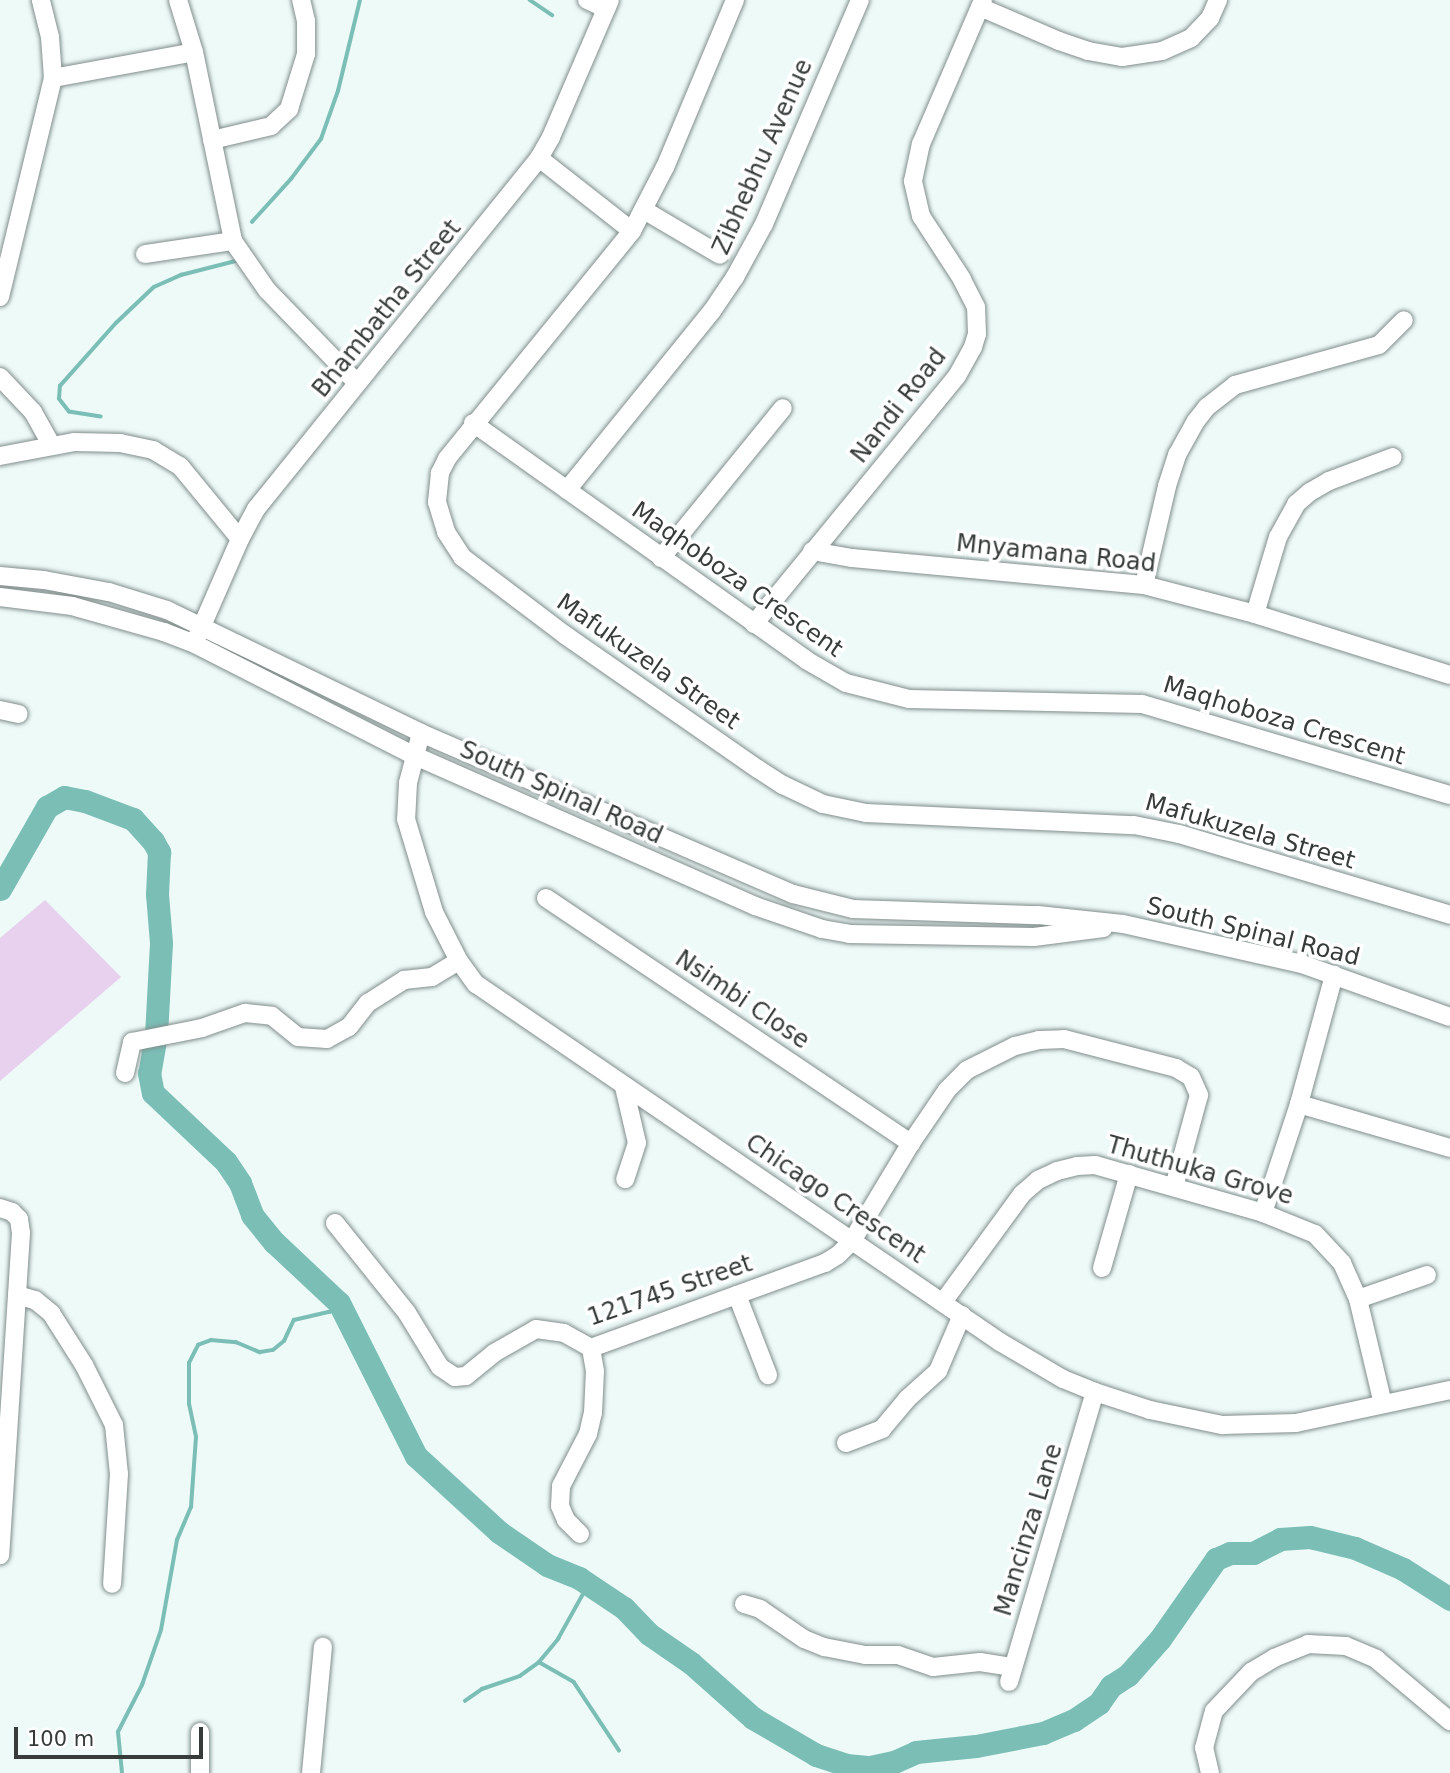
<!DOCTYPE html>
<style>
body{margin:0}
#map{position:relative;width:1450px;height:1773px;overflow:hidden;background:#edfaf8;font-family:"DejaVu Sans",sans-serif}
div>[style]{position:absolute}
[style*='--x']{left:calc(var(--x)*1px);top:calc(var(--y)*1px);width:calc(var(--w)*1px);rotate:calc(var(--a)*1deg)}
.green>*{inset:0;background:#e8d0ef}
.stream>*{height:3.5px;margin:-1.75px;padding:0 1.75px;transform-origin:1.75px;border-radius:1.75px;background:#7abeb6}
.river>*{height:23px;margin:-11.5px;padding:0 11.5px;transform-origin:11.5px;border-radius:11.5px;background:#7abeb6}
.roads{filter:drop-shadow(0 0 2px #818d8b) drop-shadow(0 0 2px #818d8b)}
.minor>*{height:18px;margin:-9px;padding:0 9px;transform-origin:9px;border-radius:9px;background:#fff}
span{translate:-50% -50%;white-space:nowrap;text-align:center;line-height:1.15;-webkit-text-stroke:7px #fff;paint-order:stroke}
.street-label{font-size:24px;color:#373c3b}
.scale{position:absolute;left:14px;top:1727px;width:189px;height:32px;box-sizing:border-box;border:4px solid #373c3b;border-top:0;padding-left:9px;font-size:21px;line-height:24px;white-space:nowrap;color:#373c3b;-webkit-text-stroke:5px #fff;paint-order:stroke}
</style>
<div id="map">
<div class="green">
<div style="clip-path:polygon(45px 900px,121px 977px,0 1081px,0 938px)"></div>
</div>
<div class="stream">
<div style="--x:530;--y:0;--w:27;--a:34"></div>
<div style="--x:252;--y:222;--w:58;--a:-47.8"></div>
<div style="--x:291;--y:179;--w:50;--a:-53.1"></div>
<div style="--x:321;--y:139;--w:51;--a:-70.5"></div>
<div style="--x:338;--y:91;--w:94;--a:-76.4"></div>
<div style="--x:101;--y:417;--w:32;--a:-171"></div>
<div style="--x:69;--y:412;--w:16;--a:-128"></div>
<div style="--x:59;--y:399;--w:13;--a:-86"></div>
<div style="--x:60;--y:386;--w:84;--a:-48.4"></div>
<div style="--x:116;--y:323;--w:52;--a:-43.5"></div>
<div style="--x:154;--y:287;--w:30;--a:-24"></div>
<div style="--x:181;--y:275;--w:57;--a:-14.3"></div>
<div style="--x:539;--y:1662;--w:40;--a:29.7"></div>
<div style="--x:574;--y:1682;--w:82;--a:56.5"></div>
<div style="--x:465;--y:1701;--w:21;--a:-35"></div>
<div style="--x:482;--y:1689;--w:40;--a:-18.9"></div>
<div style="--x:520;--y:1676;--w:24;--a:-36"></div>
<div style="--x:539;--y:1662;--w:30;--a:-50"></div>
<div style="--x:558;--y:1639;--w:62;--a:-60.9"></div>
<div style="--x:122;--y:1773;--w:41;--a:-95.6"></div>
<div style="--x:118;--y:1732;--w:53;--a:-62.9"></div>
<div style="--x:142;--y:1685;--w:58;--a:-70.9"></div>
<div style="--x:161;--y:1630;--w:91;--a:-79.9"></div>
<div style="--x:177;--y:1540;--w:36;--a:-67"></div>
<div style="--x:191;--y:1507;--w:70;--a:-85.9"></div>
<div style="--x:196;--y:1437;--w:34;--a:-102"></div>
<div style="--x:189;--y:1404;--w:41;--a:-90"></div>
<div style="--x:189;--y:1363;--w:20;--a:-63"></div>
<div style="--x:198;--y:1345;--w:14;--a:-21"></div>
<div style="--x:211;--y:1340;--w:25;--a:5"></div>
<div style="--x:236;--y:1342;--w:26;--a:23"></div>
<div style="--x:260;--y:1352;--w:13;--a:-9"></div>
<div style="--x:273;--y:1350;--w:14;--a:-39"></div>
<div style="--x:284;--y:1341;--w:23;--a:-65"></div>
<div style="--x:294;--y:1320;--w:37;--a:-13"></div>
<div style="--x:330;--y:1312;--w:13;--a:-45"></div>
<div style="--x:860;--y:1773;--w:7;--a:-74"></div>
</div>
<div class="river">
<div style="--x:0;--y:889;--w:95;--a:-60.2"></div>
<div style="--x:47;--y:807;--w:20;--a:-30"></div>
<div style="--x:64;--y:797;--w:21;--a:11"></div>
<div style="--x:85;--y:801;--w:51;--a:20.6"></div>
<div style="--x:133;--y:819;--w:30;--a:48"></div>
<div style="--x:153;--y:841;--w:13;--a:61"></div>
<div style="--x:159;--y:852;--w:42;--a:92.7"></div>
<div style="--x:157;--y:894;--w:49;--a:85.3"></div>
<div style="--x:161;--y:943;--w:92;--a:93.1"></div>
<div style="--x:156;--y:1035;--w:39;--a:100"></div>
<div style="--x:149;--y:1073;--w:20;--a:79"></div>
<div style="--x:153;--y:1093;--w:100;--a:43.4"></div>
<div style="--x:226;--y:1162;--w:25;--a:56"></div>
<div style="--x:240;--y:1183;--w:34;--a:69"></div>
<div style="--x:252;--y:1215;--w:35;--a:51"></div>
<div style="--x:274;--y:1242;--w:89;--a:43.2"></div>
<div style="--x:339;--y:1303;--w:171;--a:63.3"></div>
<div style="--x:416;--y:1456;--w:113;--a:42.5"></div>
<div style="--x:499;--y:1532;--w:58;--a:34.5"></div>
<div style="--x:547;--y:1565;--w:35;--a:22"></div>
<div style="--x:579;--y:1578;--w:54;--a:33.7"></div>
<div style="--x:624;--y:1608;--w:36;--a:46"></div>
<div style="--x:649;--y:1634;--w:51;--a:34.6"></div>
<div style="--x:691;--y:1663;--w:83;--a:41.6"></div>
<div style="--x:753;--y:1718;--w:73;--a:30.4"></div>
<div style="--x:816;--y:1755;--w:32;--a:18"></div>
<div style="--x:846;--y:1765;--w:24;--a:5"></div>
<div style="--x:870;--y:1767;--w:25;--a:-12"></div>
<div style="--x:894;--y:1762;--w:24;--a:-24"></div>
<div style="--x:916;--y:1752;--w:60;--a:-5.7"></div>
<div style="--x:976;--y:1746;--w:68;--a:-11"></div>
<div style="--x:1043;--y:1733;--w:34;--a:-23"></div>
<div style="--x:1074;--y:1720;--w:30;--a:-34"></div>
<div style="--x:1099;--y:1703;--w:21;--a:-55"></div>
<div style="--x:1111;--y:1686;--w:20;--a:-33"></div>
<div style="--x:1128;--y:1675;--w:48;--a:-48.4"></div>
<div style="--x:1160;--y:1639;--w:98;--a:-55"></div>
<div style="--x:1216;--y:1559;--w:15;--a:-23"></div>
<div style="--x:1230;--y:1553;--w:23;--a:0"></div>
<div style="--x:1253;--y:1553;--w:30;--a:-27"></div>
<div style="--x:1280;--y:1539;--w:30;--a:-4"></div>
<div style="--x:1310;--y:1537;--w:46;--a:13.7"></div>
<div style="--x:1355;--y:1548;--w:52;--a:23.6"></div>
<div style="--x:1403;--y:1569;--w:56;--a:32.6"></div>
</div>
<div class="roads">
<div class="minor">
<div style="--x:178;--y:0;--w:54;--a:72.9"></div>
<div style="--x:194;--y:52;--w:193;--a:78.3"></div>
<div style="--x:233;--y:241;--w:60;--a:55.2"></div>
<div style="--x:267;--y:290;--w:129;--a:45.9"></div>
<div style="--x:587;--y:0;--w:21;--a:25"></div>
<div style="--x:735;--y:0;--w:181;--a:112.7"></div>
<div style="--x:665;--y:167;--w:72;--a:117.3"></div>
<div style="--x:632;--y:231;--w:294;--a:129.1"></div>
<div style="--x:447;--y:459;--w:16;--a:117"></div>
<div style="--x:440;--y:473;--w:29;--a:96"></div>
<div style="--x:437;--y:502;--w:31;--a:73"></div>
<div style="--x:446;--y:532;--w:30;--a:57"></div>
<div style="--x:462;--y:557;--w:129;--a:37.1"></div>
<div style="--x:565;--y:635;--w:235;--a:34.8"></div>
<div style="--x:758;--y:769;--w:30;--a:33"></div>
<div style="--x:783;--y:785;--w:44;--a:25.4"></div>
<div style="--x:823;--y:804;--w:44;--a:11.8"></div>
<div style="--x:866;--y:813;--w:268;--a:2.6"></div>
<div style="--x:1134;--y:825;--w:46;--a:11.3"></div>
<div style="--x:1179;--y:834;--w:283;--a:16.6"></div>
<div style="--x:980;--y:7;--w:86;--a:23.3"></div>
<div style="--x:1059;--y:41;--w:31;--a:19"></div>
<div style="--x:1088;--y:51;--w:35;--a:10"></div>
<div style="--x:1122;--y:57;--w:40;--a:-8.5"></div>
<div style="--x:1162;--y:51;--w:32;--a:-24"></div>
<div style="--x:1191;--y:38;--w:28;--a:-46"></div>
<div style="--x:1210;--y:18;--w:20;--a:-66"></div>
<div style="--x:53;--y:78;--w:143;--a:-10.4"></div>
<div style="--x:212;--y:140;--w:61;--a:-13.3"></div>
<div style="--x:271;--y:126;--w:25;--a:-43"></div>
<div style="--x:289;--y:109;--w:58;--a:-72.8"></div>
<div style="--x:306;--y:54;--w:33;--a:-90"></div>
<div style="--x:306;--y:21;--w:22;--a:-103"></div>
<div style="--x:539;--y:158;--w:118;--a:38.1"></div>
<div style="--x:644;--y:210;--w:88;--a:30.6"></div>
<div style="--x:145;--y:254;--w:89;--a:-8.4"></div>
<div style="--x:0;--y:297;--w:225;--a:-76.4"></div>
<div style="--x:53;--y:78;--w:41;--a:-94.2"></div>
<div style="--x:50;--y:37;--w:38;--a:-104"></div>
<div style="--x:0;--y:377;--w:48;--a:46.7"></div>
<div style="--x:33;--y:412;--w:38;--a:61"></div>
<div style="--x:473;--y:423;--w:409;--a:35.4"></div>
<div style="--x:806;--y:660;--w:46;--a:29.9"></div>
<div style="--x:846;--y:683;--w:65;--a:14.3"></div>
<div style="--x:909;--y:699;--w:233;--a:1.2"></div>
<div style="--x:1142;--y:704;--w:321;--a:16.5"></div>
<div style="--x:0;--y:456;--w:75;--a:-10.7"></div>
<div style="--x:74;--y:442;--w:46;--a:1.2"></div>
<div style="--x:120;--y:443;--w:34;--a:12"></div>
<div style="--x:153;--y:450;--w:31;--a:31"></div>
<div style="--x:180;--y:466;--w:94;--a:50.6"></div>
<div style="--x:567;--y:490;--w:230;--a:-51"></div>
<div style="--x:712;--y:311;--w:41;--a:-55.9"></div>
<div style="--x:735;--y:277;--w:60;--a:-61.3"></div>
<div style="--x:764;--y:224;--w:244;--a:-66.8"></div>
<div style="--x:812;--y:551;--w:41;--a:9.9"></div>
<div style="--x:852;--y:558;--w:293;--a:5.3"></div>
<div style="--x:1144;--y:585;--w:115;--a:14.6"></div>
<div style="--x:1255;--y:614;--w:204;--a:17.4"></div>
<div style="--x:661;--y:558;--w:193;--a:-50.9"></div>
<div style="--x:0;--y:576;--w:44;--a:5.2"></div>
<div style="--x:44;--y:580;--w:66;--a:10.5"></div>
<div style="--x:109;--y:592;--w:61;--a:17.2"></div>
<div style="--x:167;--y:610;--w:282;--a:25.8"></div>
<div style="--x:421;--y:733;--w:405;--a:23.4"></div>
<div style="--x:793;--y:894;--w:62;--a:14"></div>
<div style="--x:853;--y:909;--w:185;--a:1.9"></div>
<div style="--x:1038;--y:915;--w:85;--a:6"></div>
<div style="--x:1123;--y:924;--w:183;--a:12.6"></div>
<div style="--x:1302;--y:964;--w:157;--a:19.7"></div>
<div style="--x:1144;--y:585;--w:102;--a:-76.9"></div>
<div style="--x:1167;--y:486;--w:33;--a:-72"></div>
<div style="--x:1177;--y:455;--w:39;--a:-61"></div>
<div style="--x:1196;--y:421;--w:18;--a:-52"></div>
<div style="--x:1207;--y:407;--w:36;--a:-38"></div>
<div style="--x:1235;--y:385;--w:149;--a:-15.5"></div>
<div style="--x:1379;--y:345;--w:35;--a:-45"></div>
<div style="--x:0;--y:597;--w:73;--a:7.1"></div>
<div style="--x:72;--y:606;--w:96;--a:15.8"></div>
<div style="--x:164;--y:632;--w:33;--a:21"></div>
<div style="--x:195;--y:644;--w:245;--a:27"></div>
<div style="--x:413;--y:755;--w:374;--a:23.8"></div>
<div style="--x:755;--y:906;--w:71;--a:18.9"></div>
<div style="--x:822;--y:929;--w:27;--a:10"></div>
<div style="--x:849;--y:934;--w:185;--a:0.9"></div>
<div style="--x:1034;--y:937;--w:70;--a:-7.4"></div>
<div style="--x:1255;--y:614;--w:80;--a:-73.4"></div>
<div style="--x:1278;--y:537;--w:38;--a:-61"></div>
<div style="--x:1296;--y:504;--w:18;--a:-41"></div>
<div style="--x:1310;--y:492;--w:22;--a:-30"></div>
<div style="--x:1329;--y:481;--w:68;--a:-20.6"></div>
<div style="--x:754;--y:624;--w:320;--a:-50.7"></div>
<div style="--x:957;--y:376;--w:33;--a:-61"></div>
<div style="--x:973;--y:347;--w:14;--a:-73"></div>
<div style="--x:977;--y:334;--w:27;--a:-92"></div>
<div style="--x:976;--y:307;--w:31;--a:-117"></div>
<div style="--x:962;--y:279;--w:75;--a:-123.1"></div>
<div style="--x:921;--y:216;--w:36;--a:-103"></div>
<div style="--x:913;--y:181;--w:38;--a:-78"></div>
<div style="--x:921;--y:144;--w:157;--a:-66.7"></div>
<div style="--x:198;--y:635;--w:105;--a:-66.4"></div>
<div style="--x:240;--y:539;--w:34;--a:-62"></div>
<div style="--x:256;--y:509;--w:451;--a:-51.1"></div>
<div style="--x:539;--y:158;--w:24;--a:-60"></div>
<div style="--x:551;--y:137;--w:149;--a:-66.7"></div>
<div style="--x:0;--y:710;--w:19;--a:12"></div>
<div style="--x:421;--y:733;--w:52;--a:104.6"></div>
<div style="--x:408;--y:783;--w:36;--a:93"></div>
<div style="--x:406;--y:819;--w:97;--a:73.2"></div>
<div style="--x:434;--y:912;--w:55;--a:63"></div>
<div style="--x:459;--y:961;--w:29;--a:54"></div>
<div style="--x:476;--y:984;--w:635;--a:34.34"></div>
<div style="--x:1000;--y:1342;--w:73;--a:30.4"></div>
<div style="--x:1063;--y:1379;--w:35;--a:22"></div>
<div style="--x:1095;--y:1392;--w:58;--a:18.1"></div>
<div style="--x:1150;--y:1410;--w:74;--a:11.8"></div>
<div style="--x:1222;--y:1425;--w:74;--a:-1.5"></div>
<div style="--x:1296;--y:1423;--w:157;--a:-12.1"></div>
<div style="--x:546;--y:898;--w:440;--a:33.9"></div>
<div style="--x:125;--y:1073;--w:32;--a:-77"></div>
<div style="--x:132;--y:1042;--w:71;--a:-11.3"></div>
<div style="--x:202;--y:1028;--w:46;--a:-19.2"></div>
<div style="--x:245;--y:1013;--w:27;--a:6"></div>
<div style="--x:272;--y:1016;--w:33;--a:39"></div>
<div style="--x:298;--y:1037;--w:29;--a:4"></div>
<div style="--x:327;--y:1039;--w:25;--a:-29"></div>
<div style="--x:349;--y:1027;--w:31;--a:-52"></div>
<div style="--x:368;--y:1003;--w:43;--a:-32.6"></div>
<div style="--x:404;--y:980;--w:28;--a:-6"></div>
<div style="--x:432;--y:977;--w:31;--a:-31"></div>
<div style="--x:624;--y:1087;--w:57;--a:76.9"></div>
<div style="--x:637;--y:1143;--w:38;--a:108"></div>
<div style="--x:1299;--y:1104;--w:157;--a:16.2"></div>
<div style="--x:0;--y:1208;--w:13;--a:18"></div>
<div style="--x:12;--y:1212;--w:10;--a:45"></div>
<div style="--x:19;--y:1219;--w:14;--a:82"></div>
<div style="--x:21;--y:1233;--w:323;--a:93.7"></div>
<div style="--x:1263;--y:1213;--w:115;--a:-71.7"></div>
<div style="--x:1299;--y:1104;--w:134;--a:-74.8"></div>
<div style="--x:335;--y:1223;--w:115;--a:51.3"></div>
<div style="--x:407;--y:1313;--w:63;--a:58.6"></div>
<div style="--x:440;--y:1367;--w:18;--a:34"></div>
<div style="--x:455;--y:1377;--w:11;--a:-5"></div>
<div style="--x:466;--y:1376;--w:36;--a:-39"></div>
<div style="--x:494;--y:1353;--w:48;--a:-29.7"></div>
<div style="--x:536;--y:1329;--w:28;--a:8"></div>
<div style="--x:564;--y:1333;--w:31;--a:29"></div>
<div style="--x:591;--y:1348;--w:249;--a:-20"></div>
<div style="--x:825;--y:1263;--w:15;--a:-32"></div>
<div style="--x:838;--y:1255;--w:20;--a:-45"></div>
<div style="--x:852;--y:1241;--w:114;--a:-59"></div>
<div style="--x:911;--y:1143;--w:64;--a:-55.8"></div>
<div style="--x:947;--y:1090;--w:28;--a:-45"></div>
<div style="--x:967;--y:1070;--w:54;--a:-26.6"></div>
<div style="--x:1015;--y:1046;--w:25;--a:-14"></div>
<div style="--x:1039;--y:1040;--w:25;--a:-2"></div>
<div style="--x:1064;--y:1039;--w:116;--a:14.5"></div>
<div style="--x:1176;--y:1068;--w:17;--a:31"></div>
<div style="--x:1191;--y:1077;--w:20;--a:66"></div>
<div style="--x:1199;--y:1095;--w:95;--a:105.2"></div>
<div style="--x:1102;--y:1268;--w:98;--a:-74"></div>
<div style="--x:17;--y:1295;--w:19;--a:16"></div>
<div style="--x:35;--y:1300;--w:21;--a:39"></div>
<div style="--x:51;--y:1313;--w:62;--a:57.6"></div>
<div style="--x:84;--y:1365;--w:67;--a:63.4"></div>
<div style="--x:114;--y:1425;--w:49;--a:84.2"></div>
<div style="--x:119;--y:1474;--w:110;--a:93.6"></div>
<div style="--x:737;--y:1295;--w:86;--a:68.8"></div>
<div style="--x:1358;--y:1299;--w:73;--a:-19.2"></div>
<div style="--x:943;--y:1302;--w:134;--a:-53.8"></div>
<div style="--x:1022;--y:1194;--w:21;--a:-41"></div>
<div style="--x:1038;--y:1180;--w:21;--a:-25"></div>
<div style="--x:1057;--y:1171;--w:21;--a:-14"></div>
<div style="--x:1077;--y:1166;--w:18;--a:-3"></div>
<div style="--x:1095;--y:1165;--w:175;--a:15.9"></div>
<div style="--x:1263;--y:1213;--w:56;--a:22"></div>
<div style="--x:1315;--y:1234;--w:40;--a:47"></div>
<div style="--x:1342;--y:1263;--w:39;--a:66"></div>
<div style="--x:1358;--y:1299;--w:108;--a:76.6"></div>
<div style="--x:846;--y:1443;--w:39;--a:-21"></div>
<div style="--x:882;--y:1429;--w:39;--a:-50"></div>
<div style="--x:907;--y:1399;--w:42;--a:-42.1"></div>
<div style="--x:938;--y:1371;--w:61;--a:-66.8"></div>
<div style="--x:580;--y:1534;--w:20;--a:-135"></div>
<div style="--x:566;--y:1520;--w:15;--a:-113"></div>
<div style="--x:560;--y:1506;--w:20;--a:-87"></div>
<div style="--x:561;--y:1486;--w:59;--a:-62.6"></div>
<div style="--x:588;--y:1434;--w:22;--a:-77"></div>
<div style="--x:593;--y:1413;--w:42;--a:-87.3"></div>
<div style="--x:595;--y:1371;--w:23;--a:-100"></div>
<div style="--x:744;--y:1604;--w:17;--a:17"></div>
<div style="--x:760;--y:1609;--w:53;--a:34.3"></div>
<div style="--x:804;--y:1639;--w:22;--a:22"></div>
<div style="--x:824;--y:1647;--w:42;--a:11"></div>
<div style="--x:865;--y:1655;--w:33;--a:0"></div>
<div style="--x:898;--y:1655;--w:37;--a:19"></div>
<div style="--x:933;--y:1667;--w:47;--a:-6.1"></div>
<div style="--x:980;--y:1662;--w:33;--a:9"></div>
<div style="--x:1009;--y:1682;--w:302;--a:-73.5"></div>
<div style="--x:200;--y:1732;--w:41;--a:90"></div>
<div style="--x:311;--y:1773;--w:127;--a:-84.6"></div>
<div style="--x:1210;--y:1773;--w:26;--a:-103"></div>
<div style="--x:1204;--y:1748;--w:38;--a:-75"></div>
<div style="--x:1214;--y:1711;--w:54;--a:-46.5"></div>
<div style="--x:1251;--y:1672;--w:27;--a:-31"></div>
<div style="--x:1274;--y:1658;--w:37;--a:-22"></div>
<div style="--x:1308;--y:1644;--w:38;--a:3"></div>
<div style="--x:1346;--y:1646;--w:33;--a:23"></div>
<div style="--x:1376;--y:1659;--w:97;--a:40"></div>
</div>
</div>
<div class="street-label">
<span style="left:763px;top:157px;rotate:-66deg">Zibhebhu Avenue</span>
<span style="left:387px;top:309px;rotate:-51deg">Bhambatha Street</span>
<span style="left:899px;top:406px;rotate:-52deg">Nandi Road</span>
<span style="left:1056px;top:554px;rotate:6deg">Mnyamana Road</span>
<span style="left:737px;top:580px;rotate:35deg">Maqhoboza Crescent</span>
<span style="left:648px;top:662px;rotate:35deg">Mafukuzela Street</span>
<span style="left:1284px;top:721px;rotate:17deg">Maqhoboza Crescent</span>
<span style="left:561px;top:793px;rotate:24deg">South Spinal Road</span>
<span style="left:1250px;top:832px;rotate:16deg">Mafukuzela Street</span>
<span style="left:1253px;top:932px;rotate:14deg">South Spinal Road</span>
<span style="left:742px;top:1000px;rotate:34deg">Nsimbi Close</span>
<span style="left:1200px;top:1171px;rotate:16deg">Thuthuka Grove</span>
<span style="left:835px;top:1199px;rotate:34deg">Chicago Crescent</span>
<span style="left:670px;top:1291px;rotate:-19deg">121745 Street</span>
<span style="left:1029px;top:1530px;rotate:-73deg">Mancinza Lane</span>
</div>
<div class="scale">100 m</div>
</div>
